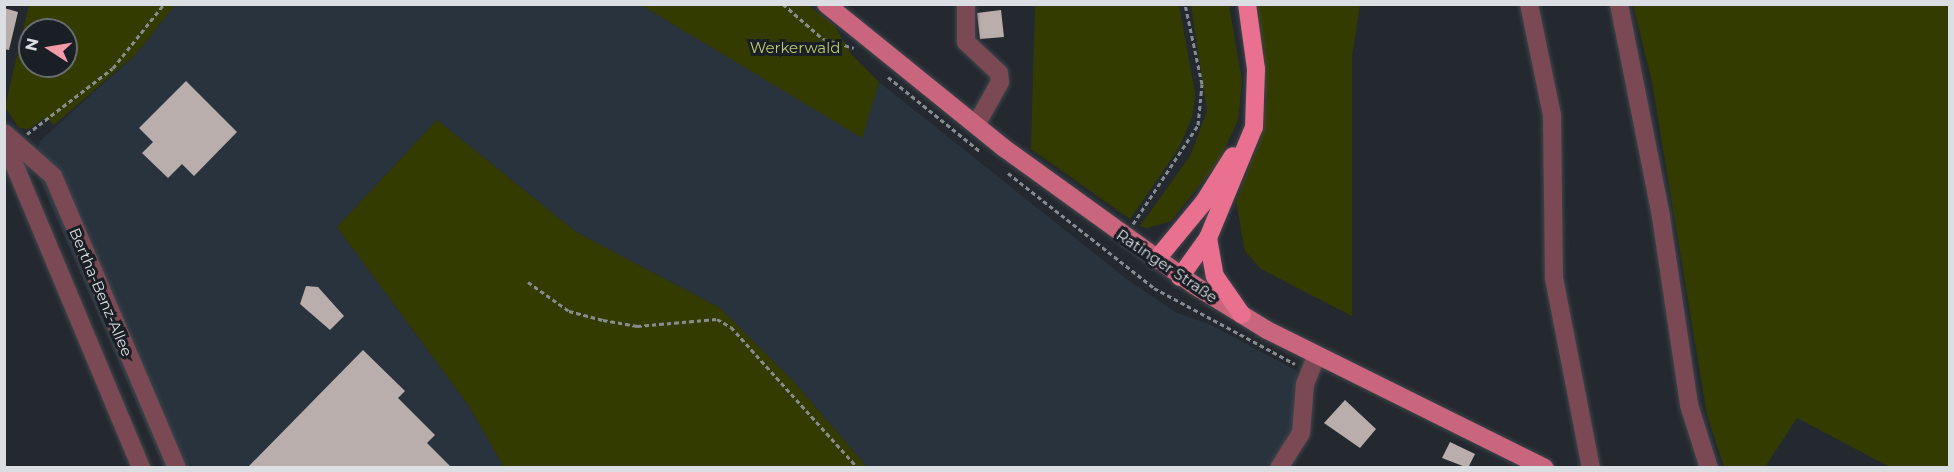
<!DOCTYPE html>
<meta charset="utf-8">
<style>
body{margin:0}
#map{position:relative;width:1954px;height:472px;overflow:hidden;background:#23292f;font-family:Montserrat,sans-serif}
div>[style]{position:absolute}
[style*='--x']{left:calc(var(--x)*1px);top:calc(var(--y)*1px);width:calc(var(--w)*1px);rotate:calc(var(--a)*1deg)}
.built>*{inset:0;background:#29333d}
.green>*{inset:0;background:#343b00}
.building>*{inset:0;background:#baaead}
.path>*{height:3px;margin-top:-1.5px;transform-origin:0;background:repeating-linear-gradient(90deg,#878c91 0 4.5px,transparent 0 7.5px)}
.roads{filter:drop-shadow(0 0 2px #40464c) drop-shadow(0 0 2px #40464c)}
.minor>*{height:18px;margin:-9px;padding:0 9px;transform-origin:9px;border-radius:9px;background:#7a4953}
.major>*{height:18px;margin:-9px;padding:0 9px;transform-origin:9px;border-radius:9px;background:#c9657d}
.highway>*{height:18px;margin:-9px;padding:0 9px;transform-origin:9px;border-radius:9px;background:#e9708e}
span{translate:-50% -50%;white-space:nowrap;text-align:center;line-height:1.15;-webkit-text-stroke:6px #1a1f25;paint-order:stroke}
.park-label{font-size:15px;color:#becc6d}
.street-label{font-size:15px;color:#dbdfe3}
.frame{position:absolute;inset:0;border:6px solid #dbdfe3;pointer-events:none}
.north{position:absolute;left:18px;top:18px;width:60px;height:60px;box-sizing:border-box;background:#1a1f25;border:2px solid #676c71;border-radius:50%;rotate:282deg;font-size:16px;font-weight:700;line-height:24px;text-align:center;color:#dbdfe3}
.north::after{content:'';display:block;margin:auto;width:21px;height:27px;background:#f39aaa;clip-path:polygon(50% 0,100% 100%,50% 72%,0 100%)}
</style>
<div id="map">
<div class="built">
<div style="clip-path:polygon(175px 5px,641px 5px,862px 137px,879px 82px,1128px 280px,1175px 312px,1209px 324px,1297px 371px,1294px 421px,1284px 447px,1266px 467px,867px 467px,793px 381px,720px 308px,576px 232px,437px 120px,337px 227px,469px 406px,504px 467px,164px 467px,33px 164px,40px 141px,136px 54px)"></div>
</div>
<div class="green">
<div style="clip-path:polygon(evenodd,29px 5px,29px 4px,175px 5px,136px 54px,54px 125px,46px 117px,29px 129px,19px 128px,5px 107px,29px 5px,30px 30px,66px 30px,66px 66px,30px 66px,30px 30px)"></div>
<div style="clip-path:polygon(641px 5px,808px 5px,834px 25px,852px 55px,879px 82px,862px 138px)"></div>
<div style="clip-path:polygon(1035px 5px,1179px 5px,1195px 93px,1193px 115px,1179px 148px,1130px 219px,1031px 149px)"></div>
<div style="clip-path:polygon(1191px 5px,1229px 5px,1242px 81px,1238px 120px,1219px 161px,1171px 221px,1147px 228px,1140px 226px,1190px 156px,1207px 111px)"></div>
<div style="clip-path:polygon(1255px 5px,1360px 5px,1352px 56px,1352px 316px,1261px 269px,1245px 251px,1236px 201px,1260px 139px,1266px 99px)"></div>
<div style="clip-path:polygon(1633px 5px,1949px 5px,1949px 467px,1890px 467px,1797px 418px,1765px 467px,1724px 467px,1707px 415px,1652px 82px)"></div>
<div style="clip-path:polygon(437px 120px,576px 232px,720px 308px,793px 381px,867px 467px,504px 467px,469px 406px,337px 227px)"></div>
</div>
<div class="building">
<div style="clip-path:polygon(4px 8px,18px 12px,9px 50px,4px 49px)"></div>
<div style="clip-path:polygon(1001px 10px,1004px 37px,980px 39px,977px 13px)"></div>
<div style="clip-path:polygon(186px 81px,237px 132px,194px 176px,182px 164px,168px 178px,142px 153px,153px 142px,139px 128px)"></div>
<div style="clip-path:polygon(306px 286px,318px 287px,344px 316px,330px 330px,300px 304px)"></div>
<div style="clip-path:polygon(363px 350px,405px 391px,398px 398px,435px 435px,427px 443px,452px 468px,247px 468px)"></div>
<div style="clip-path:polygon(1345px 400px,1376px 429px,1360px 448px,1324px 423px)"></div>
<div style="clip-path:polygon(1450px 442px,1475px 454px,1468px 468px,1442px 458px)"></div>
</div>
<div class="path">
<div style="--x:783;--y:4;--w:53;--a:41.2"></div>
<div style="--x:823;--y:39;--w:32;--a:16"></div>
<div style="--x:888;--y:77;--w:119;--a:38.9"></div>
<div style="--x:27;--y:134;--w:108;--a:-37.5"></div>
<div style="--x:113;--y:68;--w:82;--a:-51.4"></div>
<div style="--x:1008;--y:173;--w:186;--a:38.2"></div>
<div style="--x:1154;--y:288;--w:160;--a:28.3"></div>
<div style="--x:1133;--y:224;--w:118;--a:-56.7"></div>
<div style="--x:1198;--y:125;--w:41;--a:-84.4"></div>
<div style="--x:1202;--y:84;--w:82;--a:-102"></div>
<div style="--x:528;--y:282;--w:50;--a:35.3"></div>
<div style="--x:569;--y:311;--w:35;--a:15"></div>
<div style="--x:603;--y:320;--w:35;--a:10"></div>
<div style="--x:637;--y:326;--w:80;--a:-5"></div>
<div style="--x:717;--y:319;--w:16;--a:30"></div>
<div style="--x:731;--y:327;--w:190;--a:48"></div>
</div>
<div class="roads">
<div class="minor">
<div style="--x:966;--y:4;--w:38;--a:90"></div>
<div style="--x:966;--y:42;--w:45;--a:43.2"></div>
<div style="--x:999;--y:73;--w:9;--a:84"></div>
<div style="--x:1000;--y:82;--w:49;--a:119.2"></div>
<div style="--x:1529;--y:4;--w:113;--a:78.3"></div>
<div style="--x:1552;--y:115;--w:163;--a:89.3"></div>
<div style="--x:1554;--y:278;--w:194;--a:79"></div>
<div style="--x:1619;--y:4;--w:217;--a:78.8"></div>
<div style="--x:1661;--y:217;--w:190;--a:81.5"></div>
<div style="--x:1689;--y:405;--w:66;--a:72.4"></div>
<div style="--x:4;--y:133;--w:65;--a:41.3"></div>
<div style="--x:53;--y:176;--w:317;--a:67"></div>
<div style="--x:4;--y:140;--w:355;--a:67.3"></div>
<div style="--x:1279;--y:468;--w:41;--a:-57.8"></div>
<div style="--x:1301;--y:433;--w:49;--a:-85.3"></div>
<div style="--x:1305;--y:384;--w:31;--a:-68"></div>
</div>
<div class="major">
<div style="--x:826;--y:4;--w:229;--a:39"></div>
<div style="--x:1004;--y:148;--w:234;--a:35.8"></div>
<div style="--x:1194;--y:285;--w:86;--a:31.7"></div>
<div style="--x:1267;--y:330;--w:310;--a:26.4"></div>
</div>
<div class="highway">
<div style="--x:1208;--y:238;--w:39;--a:80"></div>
<div style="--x:1215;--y:276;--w:47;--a:55.3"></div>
<div style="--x:1156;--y:260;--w:75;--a:-50.4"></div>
<div style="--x:1204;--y:202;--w:54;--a:-57.8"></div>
<div style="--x:1180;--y:277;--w:48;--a:-54.3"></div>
<div style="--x:1208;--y:238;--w:120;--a:-67.5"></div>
<div style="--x:1254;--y:127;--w:58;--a:-88"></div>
<div style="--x:1256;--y:69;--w:66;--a:-97.9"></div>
</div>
</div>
<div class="park-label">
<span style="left:795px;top:48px">Werkerwald</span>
</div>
<div class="street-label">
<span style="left:1167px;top:266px;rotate:34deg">Ratinger Straße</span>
<span style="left:101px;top:292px;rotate:67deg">Bertha-Benz-Allee</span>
</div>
<div class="frame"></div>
<div class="north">N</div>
</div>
